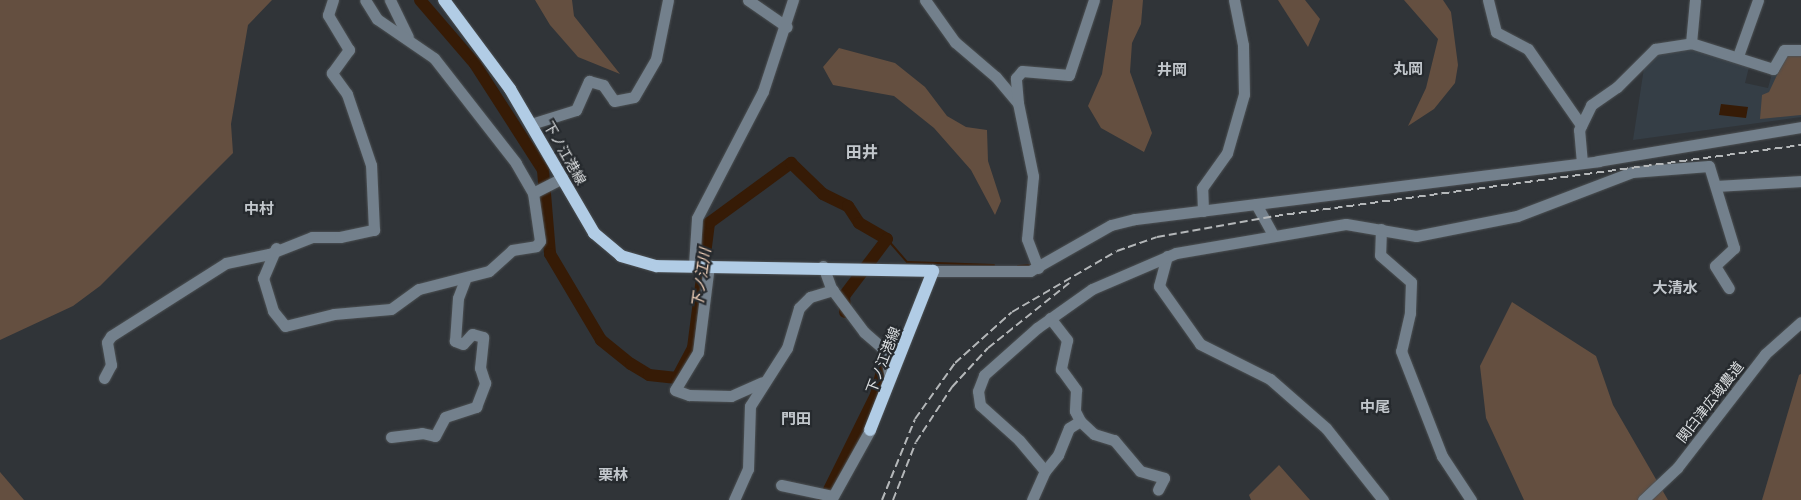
<!DOCTYPE html>
<meta charset="utf-8">
<style>
body{margin:0}
#map{position:relative;width:1801px;height:500px;overflow:hidden;background:#303438;font-family:Ubuntu,"Noto Sans JP",sans-serif}
div>[style]{position:absolute}
[style*='--x']{left:calc(var(--x)*1px);top:calc(var(--y)*1px);width:calc(var(--w)*1px);rotate:calc(var(--a)*1deg)}
.built>*{inset:0;background:#353e46}
.green>*{inset:0;background:#644f40}
.water>*{inset:0;background:#361b06}
.stream>*{height:2px;margin:-1px;padding:0 1px;transform-origin:1px;border-radius:1px;background:#361b06}
.river>*{height:12px;margin:-6px;padding:0 6px;transform-origin:6px;border-radius:6px;background:#361b06}
.roads{filter:drop-shadow(0 0 1px #4c5053) drop-shadow(0 0 1px #4c5053)}
.minor>*{height:11px;margin:-5.5px;padding:0 5.5px;transform-origin:5.5px;border-radius:5.5px;background:#73808c}
.major>*{height:12px;margin:-6px;padding:0 6px;transform-origin:6px;border-radius:6px;background:#b1cce5}
.rail>*{height:2px;margin-top:-1px;transform-origin:0;background:repeating-linear-gradient(90deg,#b4b7b9 0 8px,transparent 0 12px)}
span{translate:-50% -50%;white-space:nowrap;text-align:center;line-height:1.15;-webkit-text-stroke:4.5px #262a2e;paint-order:stroke}
.street-label{font-size:14px;color:#dee1e3}
.neighbourhood-label{font-size:15px;color:#c2c7cc;font-weight:700}
.water-label{font-size:15px;color:#f7d5bd;font-style:italic}
.quarter-label{font-size:16px;color:#c2c7cc;font-weight:700}
</style>
<div id="map">
<div class="built">
<div style="clip-path:polygon(1682px 45px,1750px 63px,1745px 83px,1768px 88px,1773px 70px,1801px 52px,1801px 117px,1633px 140px,1644px 68px,1659px 50px)"></div>
</div>
<div class="green">
<div style="clip-path:polygon(0 0,272px 0,248px 25px,231px 124px,233px 153px,100px 286px,73px 306px,0 340px)"></div>
<div style="clip-path:polygon(535px 0,572px 0,574px 16px,620px 74px,578px 57px,550px 25px)"></div>
<div style="clip-path:polygon(1113px 0,1143px 0,1141px 24px,1132px 43px,1130px 72px,1152px 133px,1144px 152px,1101px 128px,1088px 106px,1102px 74px)"></div>
<div style="clip-path:polygon(1278px 0,1305px 0,1320px 19px,1308px 47px)"></div>
<div style="clip-path:polygon(1404px 0,1443px 0,1451px 12px,1458px 65px,1455px 83px,1434px 109px,1408px 126px,1426px 88px,1438px 39px)"></div>
<div style="clip-path:polygon(839px 48px,895px 63px,925px 87px,947px 116px,966px 127px,987px 130px,988px 161px,1001px 201px,995px 215px,971px 170px,934px 128px,894px 96px,833px 85px,823px 67px)"></div>
<div style="clip-path:polygon(1787px 54px,1801px 55px,1801px 115px,1760px 119px,1762px 95px,1769px 92px)"></div>
<div style="clip-path:polygon(1512px 302px,1596px 356px,1613px 405px,1668px 500px,1524px 500px,1486px 418px,1480px 366px)"></div>
<div style="clip-path:polygon(1801px 374px,1801px 500px,1762px 500px,1799px 375px)"></div>
<div style="clip-path:polygon(1279px 465px,1310px 500px,1311px 500px,1251px 500px,1249px 495px)"></div>
<div style="clip-path:polygon(0 472px,24px 500px,0 500px)"></div>
</div>
<div class="water">
<div style="clip-path:polygon(1721px 104px,1748px 107px,1746px 118px,1719px 115px)"></div>
</div>
<div class="stream">
<div style="--x:887;--y:239;--w:30;--a:49"></div>
<div style="--x:907;--y:262;--w:87;--a:2"></div>
<div style="--x:1018;--y:266;--w:13;--a:-4"></div>
</div>
<div class="river">
<div style="--x:420;--y:0;--w:84;--a:49.3"></div>
<div style="--x:475;--y:64;--w:126;--a:57.3"></div>
<div style="--x:543;--y:170;--w:84;--a:85.2"></div>
<div style="--x:550;--y:254;--w:100;--a:59.3"></div>
<div style="--x:601;--y:340;--w:38;--a:39"></div>
<div style="--x:631;--y:364;--w:21;--a:31"></div>
<div style="--x:649;--y:375;--w:28;--a:6"></div>
<div style="--x:677;--y:378;--w:34;--a:-62"></div>
<div style="--x:693;--y:348;--w:126;--a:-82.7"></div>
<div style="--x:709;--y:223;--w:102;--a:-36.2"></div>
<div style="--x:791;--y:163;--w:45;--a:44.1"></div>
<div style="--x:823;--y:194;--w:28;--a:26"></div>
<div style="--x:848;--y:206;--w:20;--a:57"></div>
<div style="--x:859;--y:223;--w:32;--a:30"></div>
<div style="--x:887;--y:239;--w:71;--a:127"></div>
<div style="--x:844;--y:296;--w:16;--a:86"></div>
<div style="--x:824;--y:500;--w:117;--a:-63.7"></div>
<div style="--x:876;--y:395;--w:37;--a:-76"></div>
</div>
<div class="roads">
<div class="minor">
<div style="--x:390;--y:0;--w:41;--a:64.1"></div>
<div style="--x:748;--y:0;--w:47;--a:34.7"></div>
<div style="--x:925;--y:0;--w:52;--a:54.5"></div>
<div style="--x:955;--y:42;--w:54;--a:40.5"></div>
<div style="--x:996;--y:77;--w:34;--a:50"></div>
<div style="--x:1018;--y:103;--w:75;--a:78.4"></div>
<div style="--x:1033;--y:176;--w:63;--a:95.4"></div>
<div style="--x:1027;--y:239;--w:31;--a:69"></div>
<div style="--x:1488;--y:0;--w:33;--a:76"></div>
<div style="--x:1496;--y:32;--w:36;--a:28"></div>
<div style="--x:1528;--y:49;--w:93;--a:55.1"></div>
<div style="--x:1691;--y:43;--w:43;--a:-84.7"></div>
<div style="--x:1738;--y:56;--w:59;--a:-70.3"></div>
<div style="--x:1018;--y:103;--w:25;--a:-95"></div>
<div style="--x:1016;--y:78;--w:9;--a:-49"></div>
<div style="--x:1022;--y:71;--w:47;--a:4.9"></div>
<div style="--x:1069;--y:75;--w:79;--a:-71.6"></div>
<div style="--x:531;--y:124;--w:47;--a:-17.3"></div>
<div style="--x:576;--y:110;--w:32;--a:-66"></div>
<div style="--x:589;--y:81;--w:15;--a:16"></div>
<div style="--x:603;--y:85;--w:19;--a:55"></div>
<div style="--x:614;--y:101;--w:20;--a:-11"></div>
<div style="--x:634;--y:97;--w:44;--a:-59.9"></div>
<div style="--x:656;--y:59;--w:60;--a:-78.5"></div>
<div style="--x:1582;--y:163;--w:33;--a:-95"></div>
<div style="--x:1579;--y:130;--w:28;--a:-64"></div>
<div style="--x:1591;--y:105;--w:32;--a:-35"></div>
<div style="--x:1617;--y:87;--w:54;--a:-45"></div>
<div style="--x:1655;--y:49;--w:36;--a:-9"></div>
<div style="--x:1691;--y:43;--w:86;--a:17.6"></div>
<div style="--x:1773;--y:69;--w:22;--a:-60"></div>
<div style="--x:1784;--y:50;--w:17;--a:0"></div>
<div style="--x:1717;--y:186;--w:84;--a:-3.4"></div>
<div style="--x:533;--y:193;--w:33;--a:-27"></div>
<div style="--x:1256;--y:204;--w:35;--a:61"></div>
<div style="--x:1203;--y:211;--w:23;--a:-92"></div>
<div style="--x:1202;--y:188;--w:43;--a:-54.5"></div>
<div style="--x:1227;--y:153;--w:61;--a:-73.9"></div>
<div style="--x:1244;--y:94;--w:49;--a:-91.2"></div>
<div style="--x:1243;--y:45;--w:46;--a:-101.3"></div>
<div style="--x:1381;--y:229;--w:26;--a:92"></div>
<div style="--x:1380;--y:255;--w:41;--a:41.1"></div>
<div style="--x:1411;--y:282;--w:31;--a:92"></div>
<div style="--x:1410;--y:313;--w:39;--a:103"></div>
<div style="--x:1401;--y:351;--w:113;--a:68.7"></div>
<div style="--x:1442;--y:456;--w:53;--a:56.6"></div>
<div style="--x:276;--y:248;--w:33;--a:113"></div>
<div style="--x:263;--y:278;--w:34;--a:73"></div>
<div style="--x:273;--y:311;--w:19;--a:51"></div>
<div style="--x:285;--y:326;--w:50;--a:-13.8"></div>
<div style="--x:334;--y:314;--w:57;--a:-5"></div>
<div style="--x:391;--y:309;--w:34;--a:-36"></div>
<div style="--x:419;--y:289;--w:72;--a:-14.4"></div>
<div style="--x:489;--y:271;--w:31;--a:-42"></div>
<div style="--x:512;--y:250;--w:24;--a:-9"></div>
<div style="--x:536;--y:246;--w:6;--a:-51"></div>
<div style="--x:540;--y:241;--w:49;--a:-98.3"></div>
<div style="--x:533;--y:193;--w:34;--a:-120"></div>
<div style="--x:516;--y:163;--w:133;--a:-128"></div>
<div style="--x:434;--y:58;--w:69;--a:-145.6"></div>
<div style="--x:377;--y:19;--w:22;--a:-122"></div>
<div style="--x:1167;--y:256;--w:31;--a:105"></div>
<div style="--x:1159;--y:286;--w:71;--a:54.7"></div>
<div style="--x:1200;--y:344;--w:78;--a:26.6"></div>
<div style="--x:1270;--y:379;--w:74;--a:41.2"></div>
<div style="--x:1326;--y:428;--w:92;--a:51.6"></div>
<div style="--x:694;--y:265;--w:47;--a:-86.3"></div>
<div style="--x:697;--y:218;--w:143;--a:-62.5"></div>
<div style="--x:763;--y:91;--w:96;--a:-71.8"></div>
<div style="--x:709;--y:265;--w:88;--a:97.2"></div>
<div style="--x:698;--y:352;--w:44;--a:121.2"></div>
<div style="--x:675;--y:390;--w:15;--a:20"></div>
<div style="--x:689;--y:395;--w:42;--a:1.4"></div>
<div style="--x:731;--y:396;--w:34;--a:-24"></div>
<div style="--x:823;--y:266;--w:23;--a:70"></div>
<div style="--x:831;--y:288;--w:55;--a:53.1"></div>
<div style="--x:864;--y:332;--w:28;--a:41"></div>
<div style="--x:885;--y:350;--w:28;--a:80"></div>
<div style="--x:933;--y:271;--w:97;--a:0"></div>
<div style="--x:1030;--y:271;--w:93;--a:-29.6"></div>
<div style="--x:1111;--y:225;--w:25;--a:-14"></div>
<div style="--x:1135;--y:219;--w:467;--a:-7.1"></div>
<div style="--x:1598;--y:161;--w:206;--a:-9.5"></div>
<div style="--x:1050;--y:318;--w:28;--a:52"></div>
<div style="--x:1067;--y:340;--w:30;--a:102"></div>
<div style="--x:1061;--y:369;--w:26;--a:54"></div>
<div style="--x:1076;--y:390;--w:21;--a:93"></div>
<div style="--x:1075;--y:411;--w:11;--a:63"></div>
<div style="--x:1080;--y:421;--w:19;--a:43"></div>
<div style="--x:1094;--y:434;--w:21;--a:17"></div>
<div style="--x:1114;--y:440;--w:40;--a:50"></div>
<div style="--x:1140;--y:471;--w:25;--a:16"></div>
<div style="--x:1164;--y:478;--w:13;--a:117"></div>
<div style="--x:104;--y:378;--w:15;--a:-62"></div>
<div style="--x:111;--y:365;--w:23;--a:-100"></div>
<div style="--x:107;--y:342;--w:7;--a:-56"></div>
<div style="--x:111;--y:336;--w:136;--a:-32.4"></div>
<div style="--x:226;--y:263;--w:44;--a:-11.8"></div>
<div style="--x:269;--y:254;--w:46;--a:-21.6"></div>
<div style="--x:312;--y:237;--w:28;--a:0"></div>
<div style="--x:340;--y:237;--w:35;--a:-12"></div>
<div style="--x:374;--y:230;--w:65;--a:-92.6"></div>
<div style="--x:371;--y:165;--w:75;--a:-108.7"></div>
<div style="--x:347;--y:94;--w:26;--a:-126"></div>
<div style="--x:332;--y:73;--w:29;--a:-54"></div>
<div style="--x:349;--y:50;--w:41;--a:-121"></div>
<div style="--x:328;--y:15;--w:16;--a:-72"></div>
<div style="--x:391;--y:437;--w:31;--a:-7"></div>
<div style="--x:422;--y:433;--w:13;--a:13"></div>
<div style="--x:435;--y:436;--w:21;--a:-62"></div>
<div style="--x:445;--y:417;--w:33;--a:-18"></div>
<div style="--x:476;--y:407;--w:26;--a:-69"></div>
<div style="--x:485;--y:383;--w:16;--a:-108"></div>
<div style="--x:480;--y:368;--w:31;--a:-84"></div>
<div style="--x:483;--y:337;--w:11;--a:-165"></div>
<div style="--x:472;--y:334;--w:13;--a:132"></div>
<div style="--x:463;--y:344;--w:9;--a:-159"></div>
<div style="--x:455;--y:341;--w:43;--a:-86"></div>
<div style="--x:458;--y:298;--w:19;--a:-69"></div>
<div style="--x:1045;--y:471;--w:21;--a:-51"></div>
<div style="--x:1058;--y:455;--w:29;--a:-68"></div>
<div style="--x:1069;--y:428;--w:13;--a:-32"></div>
<div style="--x:781;--y:485;--w:52;--a:12.2"></div>
<div style="--x:734;--y:500;--w:34;--a:-66"></div>
<div style="--x:748;--y:469;--w:63;--a:-88.2"></div>
<div style="--x:750;--y:406;--w:69;--a:-57.5"></div>
<div style="--x:787;--y:348;--w:42;--a:-73.3"></div>
<div style="--x:799;--y:308;--w:16;--a:-45"></div>
<div style="--x:810;--y:297;--w:24;--a:-17"></div>
<div style="--x:831;--y:500;--w:80;--a:-60.9"></div>
<div style="--x:1032;--y:500;--w:32;--a:-66"></div>
<div style="--x:1045;--y:471;--w:40;--a:-130"></div>
<div style="--x:1019;--y:440;--w:52;--a:-138.1"></div>
<div style="--x:980;--y:405;--w:14;--a:-98"></div>
<div style="--x:978;--y:391;--w:17;--a:-69"></div>
<div style="--x:984;--y:375;--w:71;--a:-41.6"></div>
<div style="--x:1037;--y:328;--w:67;--a:-35.3"></div>
<div style="--x:1092;--y:289;--w:91;--a:-23.2"></div>
<div style="--x:1176;--y:253;--w:172;--a:-9.7"></div>
<div style="--x:1346;--y:224;--w:71;--a:9.7"></div>
<div style="--x:1416;--y:236;--w:103;--a:-11.2"></div>
<div style="--x:1517;--y:216;--w:123;--a:-20.9"></div>
<div style="--x:1632;--y:172;--w:77;--a:-4.5"></div>
<div style="--x:1709;--y:166;--w:86;--a:73"></div>
<div style="--x:1734;--y:248;--w:26;--a:137"></div>
<div style="--x:1715;--y:266;--w:26;--a:58"></div>
<div style="--x:1643;--y:500;--w:47;--a:-43.3"></div>
<div style="--x:1677;--y:468;--w:144;--a:-52.3"></div>
<div style="--x:1765;--y:354;--w:48;--a:-41.6"></div>
</div>
<div class="major">
<div style="--x:444;--y:0;--w:111;--a:53.4"></div>
<div style="--x:510;--y:89;--w:167;--a:59.7"></div>
<div style="--x:594;--y:233;--w:35;--a:40"></div>
<div style="--x:621;--y:256;--w:37;--a:16"></div>
<div style="--x:657;--y:266;--w:276;--a:1"></div>
<div style="--x:933;--y:271;--w:171;--a:111.6"></div>
</div>
</div>
<div class="rail">
<div style="--x:882;--y:500;--w:87;--a:-67.8"></div>
<div style="--x:915;--y:419;--w:69;--a:-54.5"></div>
<div style="--x:955;--y:363;--w:76;--a:-41.8"></div>
<div style="--x:1012;--y:312;--w:121;--a:-30.2"></div>
<div style="--x:1117;--y:251;--w:42;--a:-19.3"></div>
<div style="--x:1157;--y:237;--w:120;--a:-10.1"></div>
<div style="--x:1275;--y:216;--w:531;--a:-7.69"></div>
<div style="--x:893;--y:500;--w:62;--a:-68.4"></div>
<div style="--x:916;--y:442;--w:66;--a:-56.8"></div>
<div style="--x:952;--y:387;--w:53;--a:-47.3"></div>
<div style="--x:988;--y:348;--w:104;--a:-38.7"></div>
</div>
<div class="street-label">
<span style="left:565px;top:153px;rotate:60deg">下ノ江港線</span>
<span style="left:883px;top:360px;rotate:-69deg">下ノ江港線</span>
<span style="left:1710px;top:402px;rotate:-52deg">関臼津広域農道</span>
</div>
<div class="neighbourhood-label">
<span style="left:1408px;top:69px">丸岡</span>
<span style="left:1172px;top:70px">井岡</span>
<span style="left:259px;top:209px">中村</span>
<span style="left:1675px;top:288px">大清水</span>
<span style="left:1375px;top:407px">中尾</span>
<span style="left:796px;top:419px">門田</span>
<span style="left:613px;top:475px">栗林</span>
</div>
<div class="water-label">
<span style="left:701px;top:278px;rotate:-82deg">下ノ江川</span>
</div>
<div class="quarter-label">
<span style="left:862px;top:152px">田井</span>
</div>
</div>
